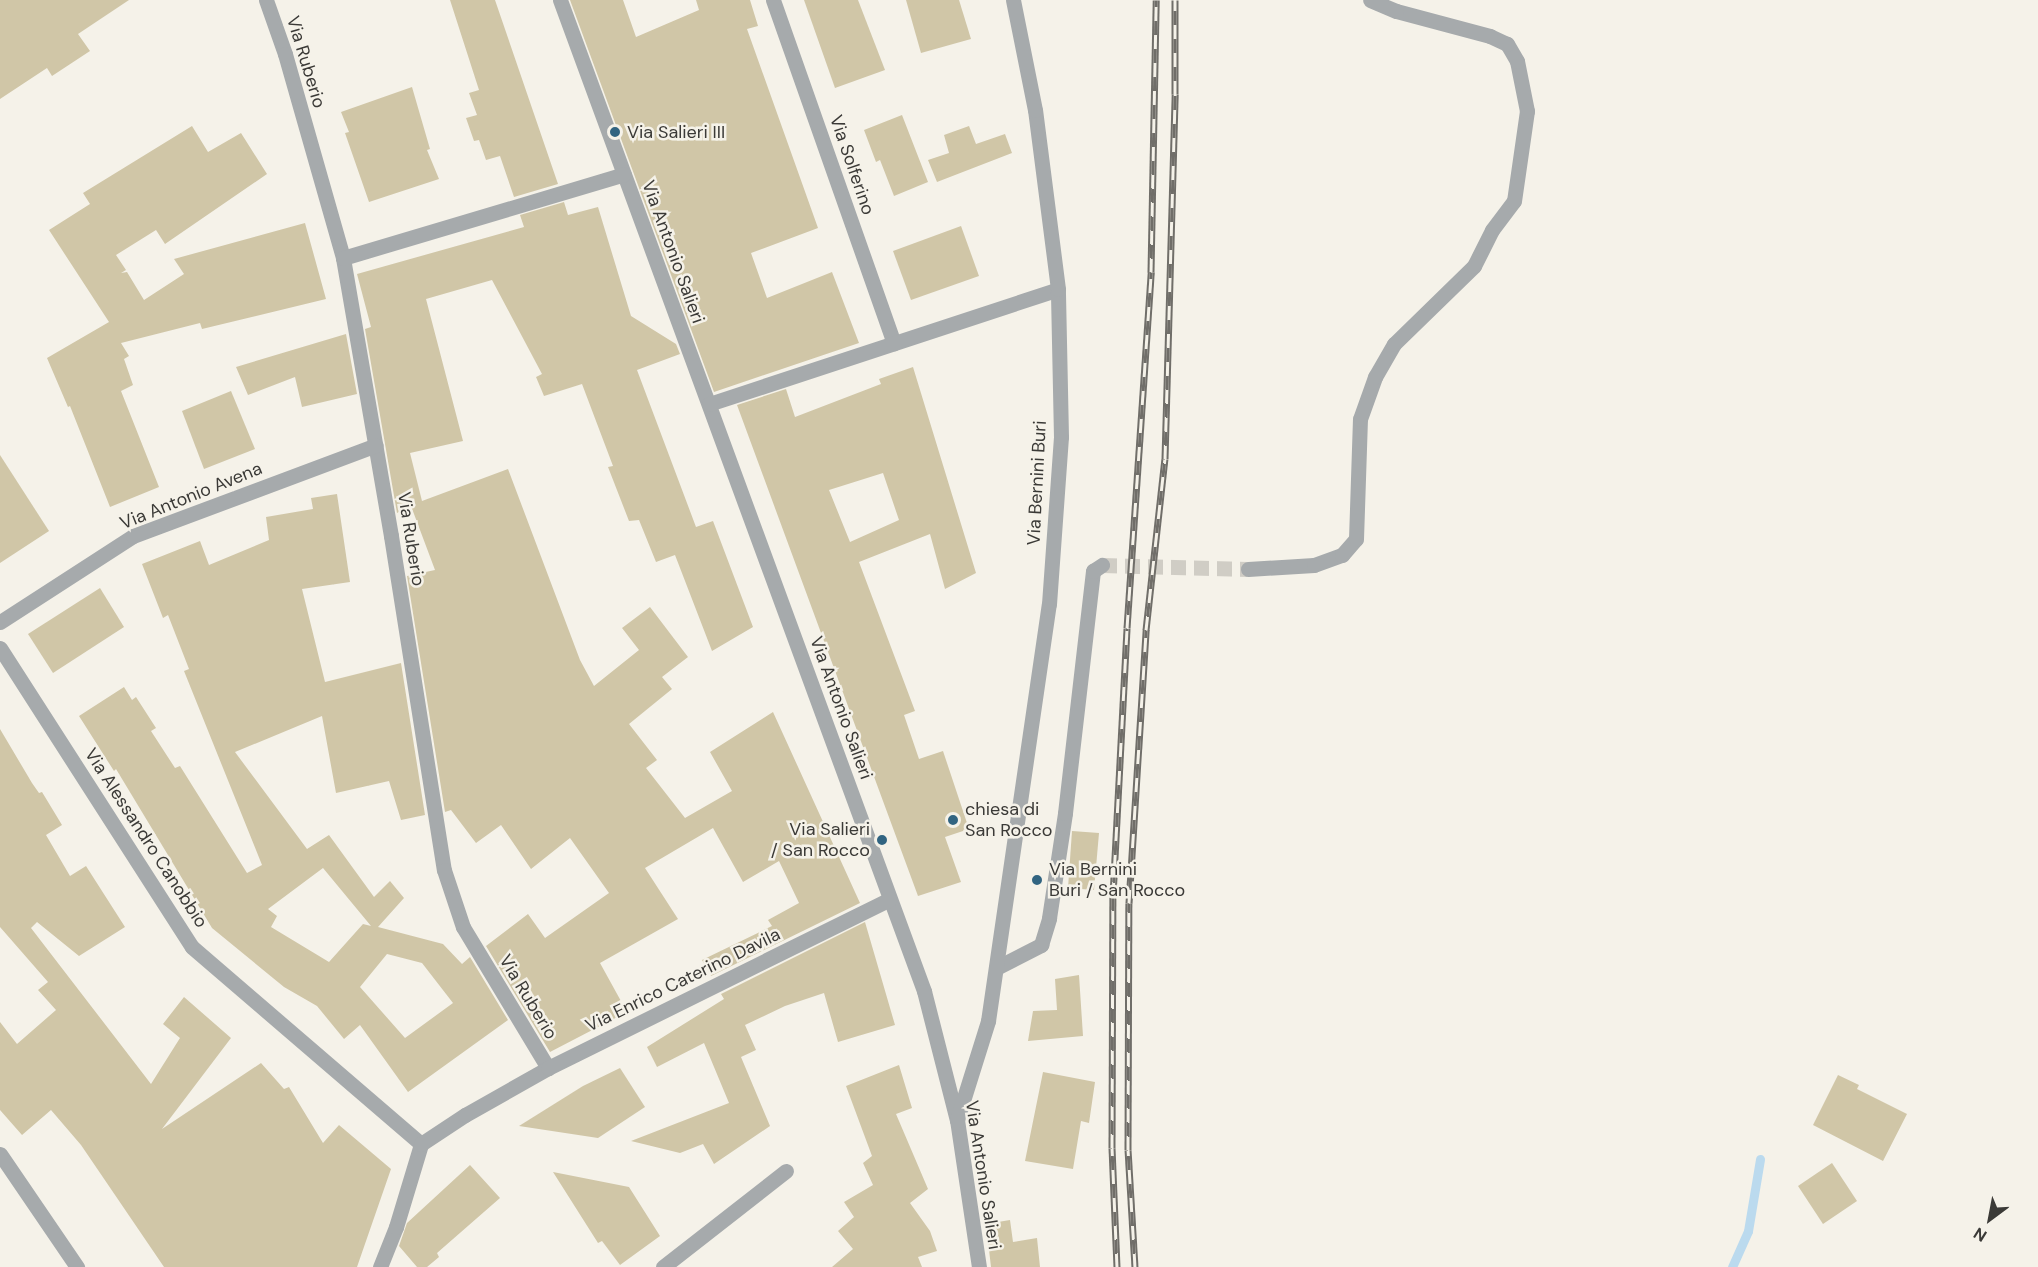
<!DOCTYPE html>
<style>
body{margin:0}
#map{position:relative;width:2038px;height:1267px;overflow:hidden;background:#f5f2e9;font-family:"DM Sans",sans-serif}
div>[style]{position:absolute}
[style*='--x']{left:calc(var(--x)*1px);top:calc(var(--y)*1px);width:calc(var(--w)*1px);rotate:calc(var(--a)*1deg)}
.stream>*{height:9px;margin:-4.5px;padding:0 4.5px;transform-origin:4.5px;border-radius:4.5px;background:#bbdaee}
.building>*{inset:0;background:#d0c6a7}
.minor-tunnel>*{height:15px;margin-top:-7.5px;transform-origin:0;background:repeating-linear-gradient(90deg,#d0cdc5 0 15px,transparent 0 23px)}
.minor>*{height:15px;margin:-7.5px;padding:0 7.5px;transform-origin:7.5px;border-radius:7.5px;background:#a6aaac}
.tertiary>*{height:15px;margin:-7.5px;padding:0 7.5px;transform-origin:7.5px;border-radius:7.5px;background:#a6aaac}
.rail>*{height:7px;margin-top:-3.5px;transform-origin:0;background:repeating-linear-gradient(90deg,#f5f2e9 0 14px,#706e69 0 28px);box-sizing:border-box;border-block:2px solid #706e69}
.dots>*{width:16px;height:16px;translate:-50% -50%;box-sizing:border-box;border:3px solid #f5f2e9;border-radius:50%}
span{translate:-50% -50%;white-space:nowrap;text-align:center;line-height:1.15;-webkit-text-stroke:5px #f5f2e9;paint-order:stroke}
.street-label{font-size:18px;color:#3b3a37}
.poi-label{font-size:18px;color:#3b3a37}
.left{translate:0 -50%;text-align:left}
.right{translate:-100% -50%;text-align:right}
.north{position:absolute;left:1960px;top:1189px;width:60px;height:60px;-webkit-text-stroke:4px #f5f2e9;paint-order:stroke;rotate:212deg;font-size:16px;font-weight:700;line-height:24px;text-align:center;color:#3b3a37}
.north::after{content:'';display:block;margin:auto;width:21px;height:27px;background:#3b3a37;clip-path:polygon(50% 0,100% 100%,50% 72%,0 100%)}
</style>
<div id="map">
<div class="stream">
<div style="--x:1732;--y:1267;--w:39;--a:-66"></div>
<div style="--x:1748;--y:1231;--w:73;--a:-80.5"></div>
</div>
<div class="building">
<div style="clip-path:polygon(0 0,129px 0,78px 34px,90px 51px,52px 76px,47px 68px,0 99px)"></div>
<div style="clip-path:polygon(450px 0,495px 0,558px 184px,514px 197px,500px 156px,486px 160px,479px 140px,474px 141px,466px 118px,477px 115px,469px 93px,479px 90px)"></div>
<div style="clip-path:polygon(570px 0,623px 0,636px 37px,699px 10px,696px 0,750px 0,758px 26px,747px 29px,818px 228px,751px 253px,767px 298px,832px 272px,859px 343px,714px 392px)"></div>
<div style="clip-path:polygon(804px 0,858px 0,885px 70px,835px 88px)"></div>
<div style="clip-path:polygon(906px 0,959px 0,971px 39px,921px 53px)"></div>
<div style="clip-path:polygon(412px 87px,430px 149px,427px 150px,439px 179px,369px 202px,345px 133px,349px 132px,341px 112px)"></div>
<div style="clip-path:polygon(902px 115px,928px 182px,894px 196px,880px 160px,876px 162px,864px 130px)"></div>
<div style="clip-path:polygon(192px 126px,208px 152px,241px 133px,267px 174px,165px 244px,156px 230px,116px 255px,126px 270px,121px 273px,127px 272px,144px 300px,184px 274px,174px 259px,305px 223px,326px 299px,202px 329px,200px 323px,121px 343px,129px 356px,124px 359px,133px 385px,121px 391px,159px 487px,110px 507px,70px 406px,68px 407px,47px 358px,109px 322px,49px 230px,90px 204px,83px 193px)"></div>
<div style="clip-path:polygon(969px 126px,976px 144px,1005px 134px,1012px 153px,937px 182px,928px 160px,949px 153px,944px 135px)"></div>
<div style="clip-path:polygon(564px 202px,568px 215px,598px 207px,631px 316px,676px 344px,680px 354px,637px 370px,696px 527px,713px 521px,753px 627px,712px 651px,675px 555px,656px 562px,639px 520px,629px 521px,608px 467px,613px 466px,582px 384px,544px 396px,536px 377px,542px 374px,492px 280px,426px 299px,463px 441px,410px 453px,422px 501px,508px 469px,580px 660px,594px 686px,639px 650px,622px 628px,650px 607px,688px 657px,662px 677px,672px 689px,629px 724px,657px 760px,646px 768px,685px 818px,732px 791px,710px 752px,773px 712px,860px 903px,711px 976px,702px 960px,772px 926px,768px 920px,799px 903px,779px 861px,743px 882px,713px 828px,645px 868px,678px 919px,600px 963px,627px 1012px,550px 1052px,486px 946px,528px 914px,545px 938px,609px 893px,570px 838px,531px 869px,501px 825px,476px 843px,451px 810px,445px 812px,407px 576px,435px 570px,411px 506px,397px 513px,365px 329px,371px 327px,357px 274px,524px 227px,520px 215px)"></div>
<div style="clip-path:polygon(961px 226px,979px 276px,911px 300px,893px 251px)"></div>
<div style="clip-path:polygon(346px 334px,357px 394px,302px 407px,295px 377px,248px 395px,236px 367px)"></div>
<div style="clip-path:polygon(evenodd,913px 367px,976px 573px,945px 589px,930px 534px,859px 562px,915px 711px,904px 715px,919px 759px,943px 751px,969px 829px,945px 837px,961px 882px,918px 896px,737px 405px,786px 389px,795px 417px,881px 384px,879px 379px,913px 367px,883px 473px,899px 520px,850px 542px,829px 490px,883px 473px)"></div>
<div style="clip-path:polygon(231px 391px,255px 449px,204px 469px,182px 411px)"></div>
<div style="clip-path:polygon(0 455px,49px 531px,0 563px)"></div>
<div style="clip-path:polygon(evenodd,337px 494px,350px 582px,302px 589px,325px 682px,401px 663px,425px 815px,401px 820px,389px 781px,336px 793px,322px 716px,235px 752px,307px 849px,329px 835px,374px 897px,390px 881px,404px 898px,378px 927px,443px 944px,462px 964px,470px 957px,508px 1020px,408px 1092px,360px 1025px,344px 1039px,317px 1006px,284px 987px,212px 928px,116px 769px,114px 771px,79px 716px,124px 687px,132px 700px,136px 697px,156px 728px,151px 731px,175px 768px,180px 766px,247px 873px,262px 865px,184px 671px,189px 669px,168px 615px,163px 618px,142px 564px,200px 541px,209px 565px,269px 540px,266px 517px,313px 509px,311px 498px,337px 494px,323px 868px,371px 926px,363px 924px,329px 962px,271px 927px,277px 916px,268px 909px,323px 868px,337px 494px,387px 954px,422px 963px,453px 1003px,405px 1038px,360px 987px,387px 954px)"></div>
<div style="clip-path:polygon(100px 588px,124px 627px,53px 673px,28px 634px)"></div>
<div style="clip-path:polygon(0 729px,32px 783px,39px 793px,42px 792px,62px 825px,46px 835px,70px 876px,86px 866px,125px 927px,79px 956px,37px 922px,31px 928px,151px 1084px,180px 1038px,163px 1024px,184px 997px,231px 1038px,162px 1129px,261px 1063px,284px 1089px,289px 1087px,323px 1143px,339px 1125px,391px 1169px,357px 1267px,164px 1267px,81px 1145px,51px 1110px,22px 1135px,0 1110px,0 1022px,17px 1044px,56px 1010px,38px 990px,48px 982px,0 927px)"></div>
<div style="clip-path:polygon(1072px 831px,1099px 833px,1094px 890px,1068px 888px)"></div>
<div style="clip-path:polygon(865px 922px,895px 1025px,838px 1042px,824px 993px,785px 1006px,745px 1025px,756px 1050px,741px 1057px,770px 1126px,714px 1164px,703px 1144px,680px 1153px,631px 1141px,729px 1103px,704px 1043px,657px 1067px,647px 1047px,724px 999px,721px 994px)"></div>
<div style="clip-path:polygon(1079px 975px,1083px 1036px,1028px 1041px,1033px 1011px,1057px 1010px,1055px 979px)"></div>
<div style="clip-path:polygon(899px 1065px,912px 1108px,896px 1114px,928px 1189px,910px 1203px,930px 1231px,937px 1251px,918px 1257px,922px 1267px,832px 1267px,853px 1249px,838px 1231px,854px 1217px,844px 1202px,873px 1185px,863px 1163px,872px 1156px,846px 1086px)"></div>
<div style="clip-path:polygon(620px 1068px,645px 1107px,598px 1138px,519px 1126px,583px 1086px)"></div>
<div style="clip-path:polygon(1043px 1072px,1095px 1082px,1089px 1123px,1081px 1121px,1073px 1169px,1025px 1161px)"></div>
<div style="clip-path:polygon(1838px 1075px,1859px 1085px,1857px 1089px,1907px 1114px,1883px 1161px,1813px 1125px)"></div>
<div style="clip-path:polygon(1832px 1163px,1857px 1201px,1823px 1224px,1798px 1186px)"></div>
<div style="clip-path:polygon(470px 1165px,500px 1198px,437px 1253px,439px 1257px,427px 1267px,417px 1267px,399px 1246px,407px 1223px)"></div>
<div style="clip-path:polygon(553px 1172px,629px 1187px,660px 1236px,620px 1265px,602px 1241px,598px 1243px)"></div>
<div style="clip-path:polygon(1010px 1220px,1013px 1242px,1037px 1238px,1040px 1267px,991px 1267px,986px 1224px)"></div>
</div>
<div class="minor-tunnel">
<div style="--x:1102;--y:565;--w:146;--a:1.6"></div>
</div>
<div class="minor">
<div style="--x:266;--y:0;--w:57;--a:70.6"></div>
<div style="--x:285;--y:54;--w:212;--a:74.1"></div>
<div style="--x:343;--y:258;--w:282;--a:80.2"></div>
<div style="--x:391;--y:536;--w:338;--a:81"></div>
<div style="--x:444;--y:870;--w:60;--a:71.6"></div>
<div style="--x:463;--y:927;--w:165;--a:58.9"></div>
<div style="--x:560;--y:0;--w:1056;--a:69.83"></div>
<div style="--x:924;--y:991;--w:133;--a:75.7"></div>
<div style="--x:773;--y:0;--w:364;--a:70.6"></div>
<div style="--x:343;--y:258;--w:293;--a:-16.6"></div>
<div style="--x:709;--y:404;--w:367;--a:-18.2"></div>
<div style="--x:1248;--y:569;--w:66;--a:-3.5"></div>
<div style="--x:1314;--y:565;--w:30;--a:-20"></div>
<div style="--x:1342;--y:555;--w:21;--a:-49"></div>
<div style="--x:1356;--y:539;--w:120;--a:-88.1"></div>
<div style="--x:1360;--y:419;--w:45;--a:-70.3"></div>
<div style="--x:1375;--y:377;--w:38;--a:-60"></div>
<div style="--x:1394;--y:344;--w:112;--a:-44.3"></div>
<div style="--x:1474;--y:266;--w:40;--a:-63.4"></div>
<div style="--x:1492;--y:230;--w:36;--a:-53"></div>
<div style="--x:1514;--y:201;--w:91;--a:-81.8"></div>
<div style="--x:1527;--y:111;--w:51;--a:-101.3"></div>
<div style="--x:1517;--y:61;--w:20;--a:-120"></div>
<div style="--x:1507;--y:44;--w:19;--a:-155"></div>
<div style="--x:1490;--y:36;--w:97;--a:-165.1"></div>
<div style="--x:1396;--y:11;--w:28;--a:-157"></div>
<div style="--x:0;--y:622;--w:158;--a:-32.9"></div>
<div style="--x:133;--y:536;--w:259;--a:-20.5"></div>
<div style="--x:0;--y:648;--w:355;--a:57.3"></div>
<div style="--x:192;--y:947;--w:302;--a:40.7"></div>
<div style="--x:996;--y:968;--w:51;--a:-27.1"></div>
<div style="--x:1041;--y:945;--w:28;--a:-73"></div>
<div style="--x:1049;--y:918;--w:106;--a:-81.3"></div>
<div style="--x:1065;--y:813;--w:244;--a:-83.4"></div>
<div style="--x:1093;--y:571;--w:11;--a:-34"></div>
<div style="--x:0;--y:1154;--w:137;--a:55.7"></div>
<div style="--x:380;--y:1267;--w:43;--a:-68.2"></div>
<div style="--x:396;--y:1227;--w:87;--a:-73.2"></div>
<div style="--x:421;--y:1144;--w:53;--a:-33.4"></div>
<div style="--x:465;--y:1115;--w:95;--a:-29.5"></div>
<div style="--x:548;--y:1068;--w:381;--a:-26.3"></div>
<div style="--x:663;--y:1267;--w:156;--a:-38"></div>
</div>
<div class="tertiary">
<div style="--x:979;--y:1267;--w:149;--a:-98.5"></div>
<div style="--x:957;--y:1120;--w:104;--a:-72.6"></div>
<div style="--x:988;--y:1021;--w:421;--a:-81.7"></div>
<div style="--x:1049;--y:604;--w:167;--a:-85.9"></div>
<div style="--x:1061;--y:437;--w:148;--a:-91.2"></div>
<div style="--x:1058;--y:289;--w:180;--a:-97.3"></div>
<div style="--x:1035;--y:110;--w:112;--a:-101.3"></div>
</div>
<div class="rail">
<div style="--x:1117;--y:1267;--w:119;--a:-92.4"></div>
<div style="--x:1112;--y:1148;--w:252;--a:-89.8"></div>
<div style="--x:1113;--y:896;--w:268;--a:-87"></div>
<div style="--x:1127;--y:628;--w:357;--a:-86.1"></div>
<div style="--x:1151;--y:272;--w:272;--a:-88.9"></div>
<div style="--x:1135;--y:1267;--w:117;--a:-93.4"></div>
<div style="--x:1128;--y:1150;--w:247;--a:-89.8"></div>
<div style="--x:1129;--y:903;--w:274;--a:-86.4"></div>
<div style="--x:1146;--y:630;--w:172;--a:-83.7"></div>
<div style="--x:1165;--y:459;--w:365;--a:-88.4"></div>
<div style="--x:1175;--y:94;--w:94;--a:-90"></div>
</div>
<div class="dots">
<div style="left:615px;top:132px;background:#316481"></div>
<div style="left:953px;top:820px;background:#316481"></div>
<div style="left:882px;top:840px;background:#316481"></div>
<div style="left:1037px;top:880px;background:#316481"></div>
</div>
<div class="street-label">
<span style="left:306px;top:62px;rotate:73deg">Via Ruberio</span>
<span style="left:852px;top:165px;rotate:71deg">Via Solferino</span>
<span style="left:673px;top:252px;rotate:70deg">Via Antonio Salieri</span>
<span style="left:1037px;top:483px;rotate:-87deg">Via Bernini Buri</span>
<span style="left:191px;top:496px;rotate:-22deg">Via Antonio Avena</span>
<span style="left:411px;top:539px;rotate:81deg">Via Ruberio</span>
<span style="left:841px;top:708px;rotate:70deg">Via Antonio Salieri</span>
<span style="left:146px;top:838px;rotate:57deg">Via Alessandro Canobbio</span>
<span style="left:683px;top:980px;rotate:-26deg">Via Enrico Caterino Davila</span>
<span style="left:528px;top:997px;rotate:59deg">Via Ruberio</span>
<span style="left:983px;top:1175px;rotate:81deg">Via Antonio Salieri</span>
</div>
<div class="poi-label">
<span class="left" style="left:627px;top:132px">Via Salieri III</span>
<span class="left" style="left:965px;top:820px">chiesa di<br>San Rocco</span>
<span class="right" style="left:870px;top:840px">Via Salieri<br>/ San Rocco</span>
<span class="left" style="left:1049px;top:880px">Via Bernini<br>Buri / San Rocco</span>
</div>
<div class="north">N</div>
</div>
